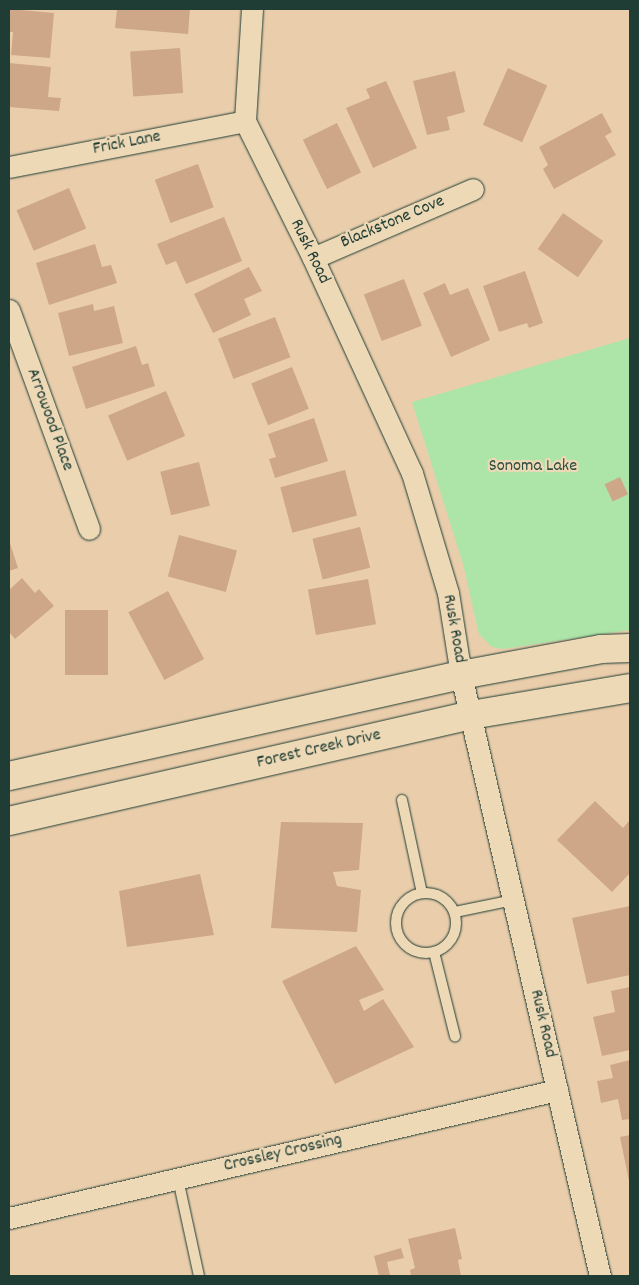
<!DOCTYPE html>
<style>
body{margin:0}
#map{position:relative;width:639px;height:1285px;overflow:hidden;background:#eaceac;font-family:Dekko,sans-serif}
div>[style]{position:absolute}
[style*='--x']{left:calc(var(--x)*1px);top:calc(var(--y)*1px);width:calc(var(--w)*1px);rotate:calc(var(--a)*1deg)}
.green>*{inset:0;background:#ade4a8}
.building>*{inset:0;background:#cda788;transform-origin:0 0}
.roads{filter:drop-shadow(0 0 1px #1f3d34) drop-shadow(0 0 1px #1f3d34)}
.lane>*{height:10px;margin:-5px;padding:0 5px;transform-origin:5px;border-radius:5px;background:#eed9b7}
.lane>.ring{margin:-5px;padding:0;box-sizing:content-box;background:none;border:10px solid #eed9b7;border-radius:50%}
.street>*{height:21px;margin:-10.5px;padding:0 10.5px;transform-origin:10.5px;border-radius:10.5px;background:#eed9b7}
.secondary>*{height:28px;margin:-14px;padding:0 14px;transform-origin:14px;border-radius:14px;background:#eed9b7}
span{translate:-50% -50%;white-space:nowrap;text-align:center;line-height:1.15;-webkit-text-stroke:4.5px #eed9b7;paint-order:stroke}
.street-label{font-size:18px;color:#1f3d34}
.park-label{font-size:18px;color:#2d4e40}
.frame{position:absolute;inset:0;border:10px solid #1f3d34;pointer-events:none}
</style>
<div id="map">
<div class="green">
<i style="clip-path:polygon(630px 338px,630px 630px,503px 649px,492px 647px,479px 634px,463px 564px,412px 402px)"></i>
</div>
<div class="building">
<i style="clip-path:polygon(9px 9px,54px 13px,50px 58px,11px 55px,13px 32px,9px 32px)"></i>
<i style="clip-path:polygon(117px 9px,190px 9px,188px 34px,115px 28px)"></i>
<i style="left:180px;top:48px;width:45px;height:50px;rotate:86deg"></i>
<i style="clip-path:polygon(9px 63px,51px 67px,48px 97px,61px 98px,59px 111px,9px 107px)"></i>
<i style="left:508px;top:68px;width:43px;height:62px;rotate:24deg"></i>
<i style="clip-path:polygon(455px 71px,465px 112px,447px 117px,450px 130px,427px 135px,413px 81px)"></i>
<i style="clip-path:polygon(386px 81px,417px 148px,373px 168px,346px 108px,370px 98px,366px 89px)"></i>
<i style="clip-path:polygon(602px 113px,612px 132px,605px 136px,616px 155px,554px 189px,543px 169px,548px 165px,539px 147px)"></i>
<i style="left:337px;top:123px;width:55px;height:38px;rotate:64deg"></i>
<i style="left:198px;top:164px;width:46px;height:46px;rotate:70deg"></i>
<i style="left:69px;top:188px;width:44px;height:57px;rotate:67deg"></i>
<i style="left:563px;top:213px;width:49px;height:44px;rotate:35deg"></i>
<i style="clip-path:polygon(224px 217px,242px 261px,186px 284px,176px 261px,166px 265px,157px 244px)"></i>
<i style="clip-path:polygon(95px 244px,102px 267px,111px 265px,117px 283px,49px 305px,36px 263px)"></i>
<i style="clip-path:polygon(249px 267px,262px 291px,244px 299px,251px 315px,213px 333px,194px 294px)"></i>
<i style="clip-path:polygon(525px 271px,543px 323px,529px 328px,527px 323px,499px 332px,483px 286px)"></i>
<i style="left:404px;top:279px;width:50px;height:43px;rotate:69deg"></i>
<i style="clip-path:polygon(445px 283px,450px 295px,468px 288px,490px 340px,451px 357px,423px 293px)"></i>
<i style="clip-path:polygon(93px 304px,94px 311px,114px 306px,123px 343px,69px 356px,58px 313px)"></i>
<i style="left:275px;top:317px;width:43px;height:61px;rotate:69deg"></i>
<i style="clip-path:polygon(136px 346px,142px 365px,148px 363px,155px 386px,86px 409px,72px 367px)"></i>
<i style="left:292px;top:367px;width:45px;height:44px;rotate:68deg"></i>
<i style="left:166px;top:391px;width:49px;height:63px;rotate:67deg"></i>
<i style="clip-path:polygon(314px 418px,328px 461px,275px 478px,269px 459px,276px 457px,268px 434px)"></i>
<i style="left:199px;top:462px;width:45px;height:40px;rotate:76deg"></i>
<i style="left:345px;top:470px;width:47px;height:67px;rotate:75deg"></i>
<i style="left:620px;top:477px;width:19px;height:17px;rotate:65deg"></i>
<i style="left:360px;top:527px;width:42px;height:49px;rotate:76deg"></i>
<i style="left:179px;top:535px;width:60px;height:43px;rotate:15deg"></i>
<i style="clip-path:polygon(9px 540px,18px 568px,9px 571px)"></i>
<i style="clip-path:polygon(22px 578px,35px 593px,39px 589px,54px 606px,15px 639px,9px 632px,9px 590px)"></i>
<i style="left:368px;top:579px;width:46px;height:61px;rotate:80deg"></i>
<i style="left:168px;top:591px;width:77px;height:45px;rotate:62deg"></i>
<i style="left:65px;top:610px;width:43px;height:65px"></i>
<i style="clip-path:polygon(595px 801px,623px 828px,630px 820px,630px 873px,612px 892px,557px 840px)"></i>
<i style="clip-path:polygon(281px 822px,363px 823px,359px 870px,333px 872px,337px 886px,361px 890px,357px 932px,271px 928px)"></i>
<i style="clip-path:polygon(200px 874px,214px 935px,127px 947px,119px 891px)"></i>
<i style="clip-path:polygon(630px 906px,630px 975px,587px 984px,572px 918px)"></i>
<i style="clip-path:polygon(356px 946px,384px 990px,359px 1000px,364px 1011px,383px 999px,414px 1047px,335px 1084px,282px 981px)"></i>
<i style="clip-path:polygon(630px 987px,630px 1050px,602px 1056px,593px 1017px,615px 1012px,611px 991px)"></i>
<i style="clip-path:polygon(630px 1060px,630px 1119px,622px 1120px,618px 1099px,601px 1103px,597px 1081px,613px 1078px,610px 1065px)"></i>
<i style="clip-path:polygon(630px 1135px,630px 1180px,629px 1181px,620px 1137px)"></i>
<i style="clip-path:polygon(455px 1228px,462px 1259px,458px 1260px,461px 1276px,411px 1276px,410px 1270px,415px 1268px,408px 1239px)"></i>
<i style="clip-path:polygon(401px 1248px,404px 1258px,387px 1262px,390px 1275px,379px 1276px,374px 1256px)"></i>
</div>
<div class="roads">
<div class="lane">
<i style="--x:402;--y:800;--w:95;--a:77.9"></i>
<i class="ring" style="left:396px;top:893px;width:50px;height:50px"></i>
<i style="--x:455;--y:912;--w:59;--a:-11.7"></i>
<i style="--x:434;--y:952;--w:87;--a:76"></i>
<i style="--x:178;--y:1179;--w:99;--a:77.8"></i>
</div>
<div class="street">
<i style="--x:252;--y:9;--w:112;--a:93.6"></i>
<i style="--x:245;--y:121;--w:153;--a:63.6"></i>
<i style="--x:313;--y:258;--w:237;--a:65.3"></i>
<i style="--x:412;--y:473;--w:125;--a:73.3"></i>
<i style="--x:448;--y:593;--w:83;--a:81"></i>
<i style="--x:461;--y:675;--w:617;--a:76.98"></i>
<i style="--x:9;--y:167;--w:240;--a:-11"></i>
<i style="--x:313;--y:258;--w:174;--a:-23.3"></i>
<i style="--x:9;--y:310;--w:233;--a:69.9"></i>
<i style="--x:9;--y:1218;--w:563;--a:-13.15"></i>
</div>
<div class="secondary">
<i style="--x:9;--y:776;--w:463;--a:-12.6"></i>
<i style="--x:461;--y:675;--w:142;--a:-10.5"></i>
<i style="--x:601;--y:649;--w:29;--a:-2"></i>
<i style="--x:9;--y:821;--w:474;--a:-12.9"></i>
<i style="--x:471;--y:715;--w:161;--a:-9.6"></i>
</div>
</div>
<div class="street-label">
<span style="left:127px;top:144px;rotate:-11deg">Frick Lane</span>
<span style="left:393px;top:223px;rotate:-23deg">Blackstone Cove</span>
<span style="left:309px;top:252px;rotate:64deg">Rusk Road</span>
<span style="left:49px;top:420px;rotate:70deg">Arrowood Place</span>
<span style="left:453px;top:629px;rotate:80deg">Rusk Road</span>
<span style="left:319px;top:750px;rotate:-13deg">Forest Creek Drive</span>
<span style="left:542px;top:1024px;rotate:77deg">Rusk Road</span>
<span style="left:283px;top:1154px;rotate:-13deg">Crossley Crossing</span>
</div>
<div class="park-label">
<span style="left:533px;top:467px">Sonoma Lake</span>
</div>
<div class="frame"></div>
</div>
